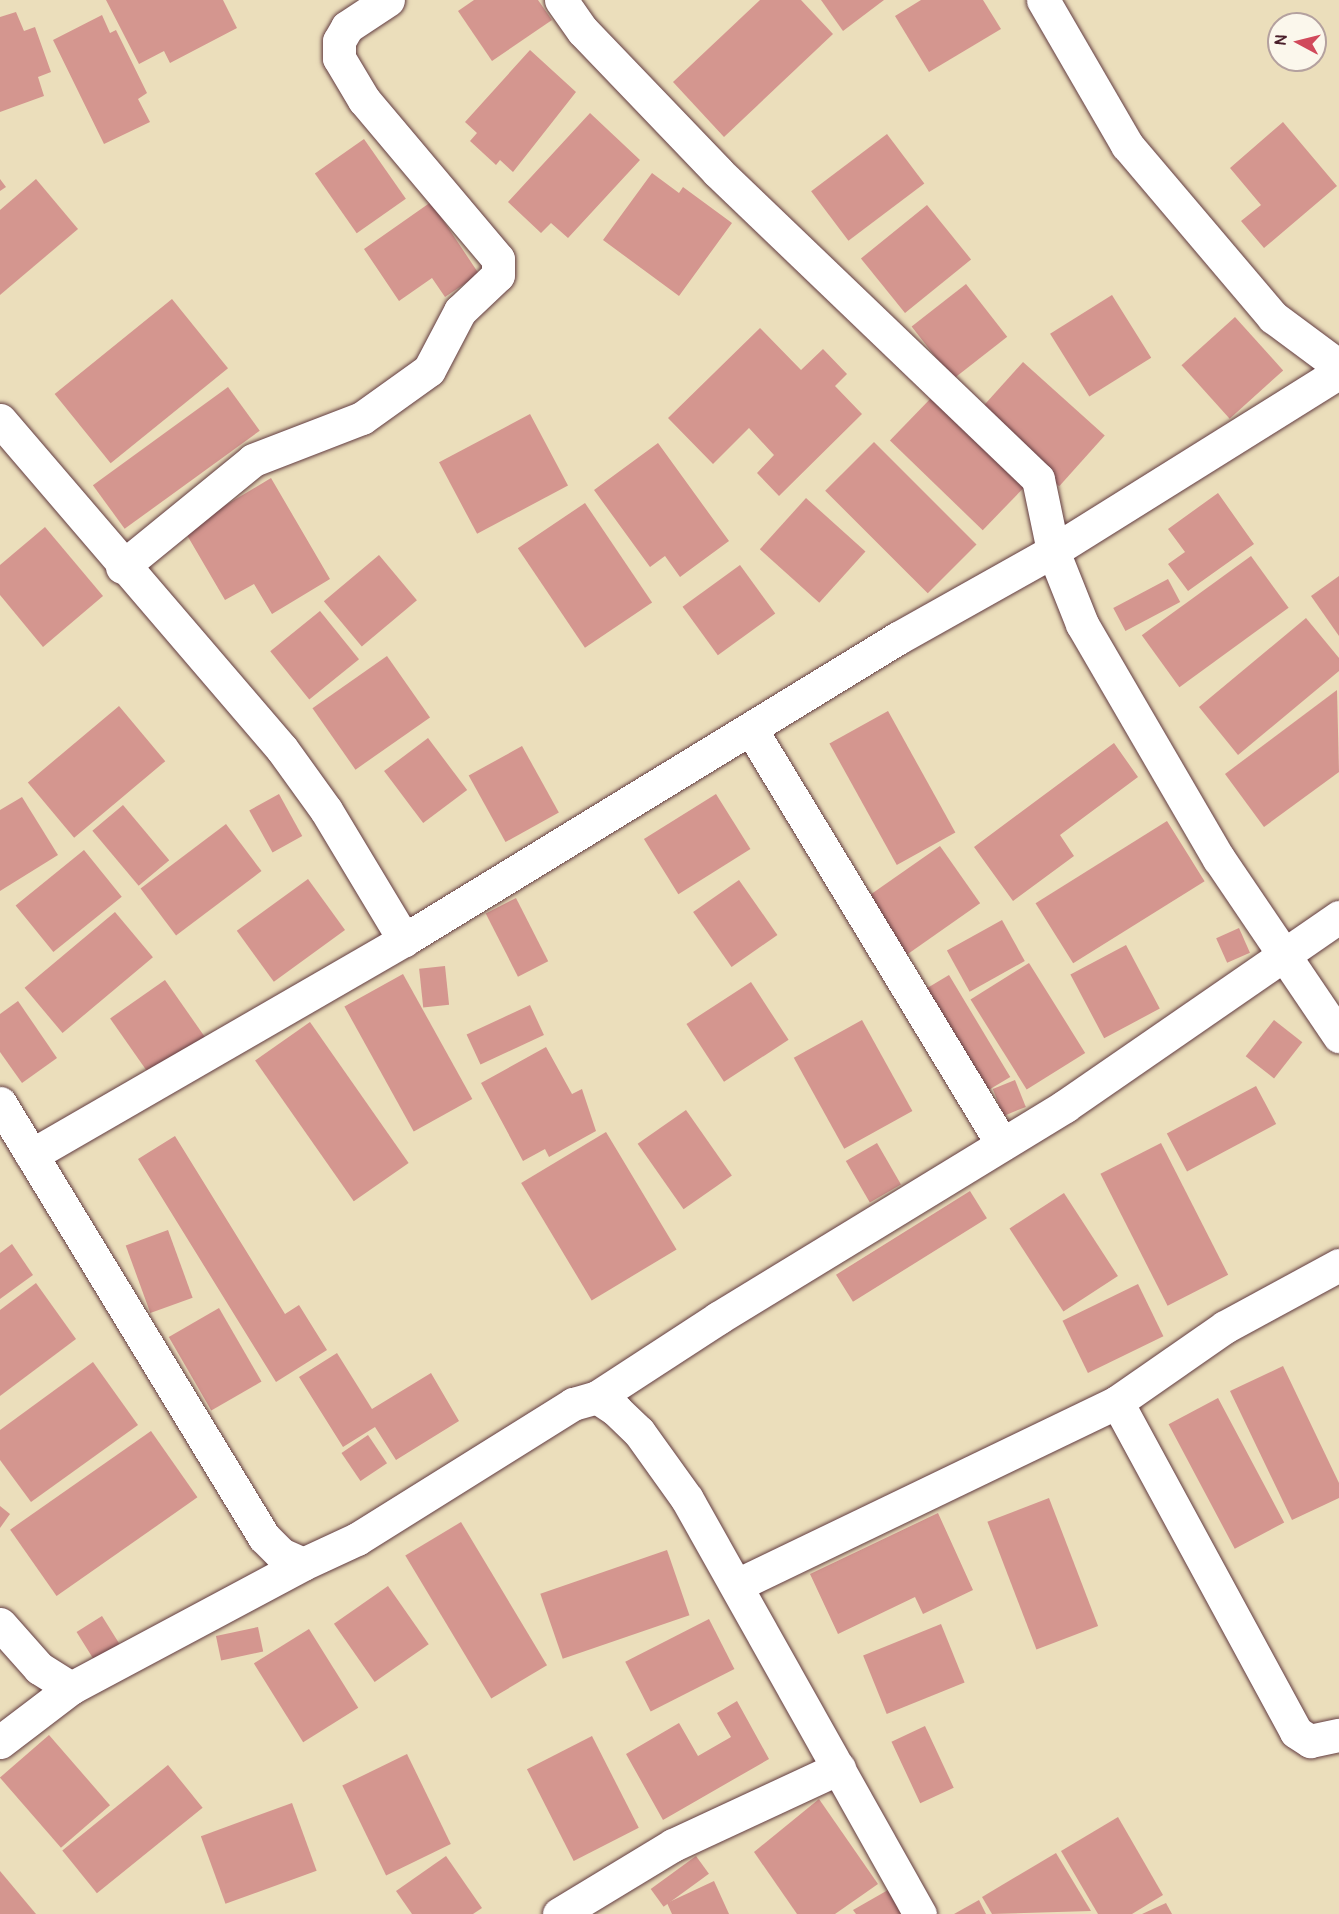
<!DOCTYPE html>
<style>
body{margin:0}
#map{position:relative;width:1339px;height:1914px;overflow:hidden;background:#ebdebb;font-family:Pangolin,sans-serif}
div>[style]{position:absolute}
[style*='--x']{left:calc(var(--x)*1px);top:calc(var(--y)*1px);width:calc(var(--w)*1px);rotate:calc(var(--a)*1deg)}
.building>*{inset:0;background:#d4968f;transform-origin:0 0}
.roads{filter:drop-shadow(0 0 2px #623c41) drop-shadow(0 0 2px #623c41)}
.minor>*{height:33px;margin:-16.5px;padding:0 16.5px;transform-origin:16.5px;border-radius:16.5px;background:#fff}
span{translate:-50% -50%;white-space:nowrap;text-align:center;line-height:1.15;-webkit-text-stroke:4.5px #fbf7ec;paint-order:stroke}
.north{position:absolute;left:1267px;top:12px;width:60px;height:60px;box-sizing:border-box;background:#fbf7ec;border:2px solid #b4a19f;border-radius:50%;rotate:277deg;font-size:16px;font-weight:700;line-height:24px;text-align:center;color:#4a1f2b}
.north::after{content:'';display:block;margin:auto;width:21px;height:27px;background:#d1495b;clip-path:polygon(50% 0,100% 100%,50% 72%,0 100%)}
</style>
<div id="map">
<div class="building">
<i style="clip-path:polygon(106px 0,223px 0,237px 28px,170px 63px,164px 51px,139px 64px)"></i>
<i style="clip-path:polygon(474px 0,538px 0,552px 20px,492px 61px,458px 11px)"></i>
<i style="clip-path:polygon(760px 0,801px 0,833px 34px,724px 137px,673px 82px)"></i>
<i style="clip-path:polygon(821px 0,884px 0,843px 31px)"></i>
<i style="clip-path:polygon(921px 0,983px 0,1001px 29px,929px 72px,895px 16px)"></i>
<i style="clip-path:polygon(16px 12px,24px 31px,35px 27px,51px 72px,38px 77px,44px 96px,0 112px,0 17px)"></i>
<i style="clip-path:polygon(102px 15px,110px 33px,116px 30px,147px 93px,138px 99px,150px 122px,104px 144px,53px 40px)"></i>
<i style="clip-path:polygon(530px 50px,576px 92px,513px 172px,500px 160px,496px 165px,470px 141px,477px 133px,465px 122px)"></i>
<i style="clip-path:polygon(590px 113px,640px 160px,568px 238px,551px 223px,541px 233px,508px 202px)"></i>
<i style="clip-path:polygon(1283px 122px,1337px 186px,1264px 248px,1241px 221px,1261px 205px,1230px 168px)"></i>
<i style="left:887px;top:134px;width:62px;height:95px;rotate:53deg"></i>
<i style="left:364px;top:139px;width:73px;height:60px;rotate:55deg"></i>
<i style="clip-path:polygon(652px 173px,679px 193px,683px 187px,732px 223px,679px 296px,603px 240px)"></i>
<i style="clip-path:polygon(0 179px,6px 187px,0 191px)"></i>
<i style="clip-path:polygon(36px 179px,78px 229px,0 295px,0 210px)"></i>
<i style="clip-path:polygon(431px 202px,479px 274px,445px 297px,432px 278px,399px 301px,364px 249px)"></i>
<i style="left:927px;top:205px;width:70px;height:85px;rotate:51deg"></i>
<i style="left:966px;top:284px;width:67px;height:69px;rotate:52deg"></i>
<i style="left:1112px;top:295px;width:74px;height:73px;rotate:58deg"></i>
<i style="left:172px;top:299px;width:89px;height:151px;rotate:51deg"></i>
<i style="left:1235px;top:317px;width:72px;height:72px;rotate:48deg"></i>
<i style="clip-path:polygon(760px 328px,801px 370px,823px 349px,847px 374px,835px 386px,862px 414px,779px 496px,757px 473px,774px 455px,749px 428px,713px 464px,668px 418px)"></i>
<i style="left:1023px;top:362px;width:110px;height:68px;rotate:42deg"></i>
<i style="left:228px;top:387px;width:54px;height:167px;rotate:54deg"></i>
<i style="left:933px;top:396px;width:129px;height:62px;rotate:44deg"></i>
<i style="left:530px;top:414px;width:81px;height:103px;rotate:62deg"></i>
<i style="left:874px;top:442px;width:145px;height:69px;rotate:45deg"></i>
<i style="clip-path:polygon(658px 443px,729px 541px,680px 577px,665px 556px,650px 567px,594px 490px)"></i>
<i style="clip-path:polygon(271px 478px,330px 579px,272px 614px,254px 584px,225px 600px,184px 530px)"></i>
<i style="clip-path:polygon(1218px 493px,1254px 544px,1188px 591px,1168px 564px,1185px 552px,1168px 529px)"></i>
<i style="left:806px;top:498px;width:80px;height:69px;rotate:42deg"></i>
<i style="left:585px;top:503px;width:120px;height:81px;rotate:56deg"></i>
<i style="clip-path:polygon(45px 527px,103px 596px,43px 647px,0 595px,0 565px)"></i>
<i style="left:379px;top:555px;width:59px;height:72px;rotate:50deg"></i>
<i style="left:1251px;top:556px;width:64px;height:135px;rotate:54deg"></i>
<i style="left:740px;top:565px;width:60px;height:71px;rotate:54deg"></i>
<i style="clip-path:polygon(1339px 576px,1339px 636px,1311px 596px)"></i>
<i style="left:1168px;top:579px;width:26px;height:62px;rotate:62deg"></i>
<i style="left:320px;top:611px;width:62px;height:64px;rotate:51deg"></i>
<i style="clip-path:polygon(1306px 618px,1339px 658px,1339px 671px,1238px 755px,1199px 707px)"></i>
<i style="left:387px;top:656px;width:75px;height:91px;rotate:55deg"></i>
<i style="clip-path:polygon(1337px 690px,1339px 772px,1264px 827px,1225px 774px)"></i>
<i style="left:119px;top:706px;width:72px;height:119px;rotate:50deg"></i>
<i style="left:888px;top:711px;width:139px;height:67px;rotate:61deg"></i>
<i style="left:428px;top:738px;width:65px;height:55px;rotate:53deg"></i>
<i style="clip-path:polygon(1114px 743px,1138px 777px,1060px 835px,1074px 856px,1013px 901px,974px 847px)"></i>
<i style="left:522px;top:746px;width:76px;height:61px;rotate:61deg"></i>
<i style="left:279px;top:794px;width:48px;height:34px;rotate:61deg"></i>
<i style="left:716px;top:794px;width:65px;height:85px;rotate:58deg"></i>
<i style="clip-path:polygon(22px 797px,58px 855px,0 891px,0 810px)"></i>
<i style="left:123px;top:805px;width:72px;height:40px;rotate:50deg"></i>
<i style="left:1167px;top:821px;width:71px;height:155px;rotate:58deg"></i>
<i style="left:226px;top:824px;width:59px;height:107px;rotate:53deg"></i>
<i style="left:940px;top:846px;width:70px;height:100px;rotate:55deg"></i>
<i style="left:84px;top:850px;width:60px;height:88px;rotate:51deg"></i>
<i style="left:308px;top:879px;width:63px;height:88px;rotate:54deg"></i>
<i style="left:739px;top:880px;width:67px;height:56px;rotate:55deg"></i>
<i style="left:516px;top:898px;width:71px;height:34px;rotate:63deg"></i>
<i style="left:115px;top:912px;width:59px;height:118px;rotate:50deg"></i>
<i style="left:1002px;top:920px;width:47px;height:63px;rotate:61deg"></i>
<i style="left:1239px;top:928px;width:27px;height:25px;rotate:66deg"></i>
<i style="left:1126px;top:945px;width:72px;height:63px;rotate:62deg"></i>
<i style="left:1029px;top:963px;width:106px;height:69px;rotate:58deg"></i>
<i style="left:445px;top:966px;width:39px;height:26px;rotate:84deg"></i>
<i style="left:403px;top:974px;width:143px;height:67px;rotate:61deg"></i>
<i style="left:949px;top:975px;width:119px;height:37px;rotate:59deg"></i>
<i style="left:165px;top:980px;width:72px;height:67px;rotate:55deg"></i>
<i style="left:751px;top:982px;width:69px;height:77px;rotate:57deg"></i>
<i style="clip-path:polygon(18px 1001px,57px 1058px,22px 1083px,0 1052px,0 1014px)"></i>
<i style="left:530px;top:1005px;width:33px;height:70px;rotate:65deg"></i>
<i style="left:862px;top:1020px;width:104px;height:78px;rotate:61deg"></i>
<i style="left:1274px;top:1020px;width:36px;height:46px;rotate:38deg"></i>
<i style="left:310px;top:1022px;width:172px;height:67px;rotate:55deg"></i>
<i style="clip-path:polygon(546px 1047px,572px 1094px,582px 1089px,596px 1131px,549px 1157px,545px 1149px,523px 1161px,481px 1083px)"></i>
<i style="left:1015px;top:1080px;width:29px;height:24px;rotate:68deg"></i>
<i style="left:1256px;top:1086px;width:43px;height:101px;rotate:62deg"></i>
<i style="left:686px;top:1110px;width:80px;height:59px;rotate:55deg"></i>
<i style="left:606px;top:1132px;width:137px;height:99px;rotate:59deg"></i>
<i style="clip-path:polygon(175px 1136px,285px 1314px,299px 1305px,327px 1350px,276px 1382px,138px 1159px)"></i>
<i style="left:877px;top:1143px;width:48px;height:36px;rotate:60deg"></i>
<i style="left:1161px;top:1143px;width:148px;height:68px;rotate:63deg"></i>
<i style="left:970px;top:1191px;width:32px;height:158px;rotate:58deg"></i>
<i style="left:1064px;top:1193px;width:99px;height:65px;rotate:57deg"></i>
<i style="left:168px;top:1230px;width:72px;height:45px;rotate:70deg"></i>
<i style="clip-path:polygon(12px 1244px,33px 1275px,0 1299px,0 1253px)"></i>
<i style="clip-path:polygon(36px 1283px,76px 1339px,0 1396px,0 1310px)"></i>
<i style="left:1138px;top:1284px;width:58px;height:84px;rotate:64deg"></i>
<i style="left:219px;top:1308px;width:85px;height:58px;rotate:60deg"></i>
<i style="clip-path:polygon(337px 1353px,372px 1409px,431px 1373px,459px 1421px,396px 1460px,375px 1427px,343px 1447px,299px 1377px)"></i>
<i style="clip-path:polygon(93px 1362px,138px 1425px,31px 1502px,0 1460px,0 1430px)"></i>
<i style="clip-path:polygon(1283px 1366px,1339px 1483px,1339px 1498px,1292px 1520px,1230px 1391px)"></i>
<i style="left:1218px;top:1398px;width:141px;height:56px;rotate:62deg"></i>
<i style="left:151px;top:1431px;width:81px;height:172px;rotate:55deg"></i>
<i style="left:368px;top:1435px;width:34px;height:32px;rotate:56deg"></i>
<i style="left:1049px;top:1498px;width:137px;height:66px;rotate:69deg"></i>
<i style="clip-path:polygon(0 1506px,10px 1514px,0 1528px)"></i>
<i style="clip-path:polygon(938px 1513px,973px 1590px,923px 1614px,915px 1597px,838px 1634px,810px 1574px)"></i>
<i style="left:461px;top:1522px;width:167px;height:65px;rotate:59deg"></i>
<i style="left:667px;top:1550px;width:69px;height:134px;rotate:71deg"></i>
<i style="left:388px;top:1586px;width:71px;height:66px;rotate:55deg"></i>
<i style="left:102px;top:1616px;width:36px;height:30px;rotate:58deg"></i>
<i style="left:709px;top:1619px;width:56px;height:94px;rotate:63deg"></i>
<i style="left:941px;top:1624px;width:63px;height:84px;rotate:68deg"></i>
<i style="left:258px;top:1627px;width:25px;height:43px;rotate:78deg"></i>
<i style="left:309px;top:1629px;width:93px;height:65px;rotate:58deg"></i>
<i style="clip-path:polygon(737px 1701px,769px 1759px,663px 1820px,626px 1754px,679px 1723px,698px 1756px,731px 1737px,717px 1713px)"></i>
<i style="left:925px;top:1726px;width:68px;height:37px;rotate:65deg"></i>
<i style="left:49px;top:1735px;width:93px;height:65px;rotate:49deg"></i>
<i style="left:592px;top:1736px;width:103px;height:73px;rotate:63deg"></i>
<i style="left:407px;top:1754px;width:100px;height:72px;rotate:64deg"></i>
<i style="left:168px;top:1765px;width:55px;height:136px;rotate:51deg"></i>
<i style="clip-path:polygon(819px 1799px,878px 1884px,835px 1914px,797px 1914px,754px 1852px)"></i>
<i style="left:292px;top:1803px;width:72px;height:97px;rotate:70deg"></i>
<i style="clip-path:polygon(1118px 1817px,1163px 1895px,1132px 1914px,1098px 1914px,1061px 1851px)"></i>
<i style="clip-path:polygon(1056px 1853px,1091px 1911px,992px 1914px,982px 1897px)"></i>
<i style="clip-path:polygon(446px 1856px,482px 1908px,473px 1914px,412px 1914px,396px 1891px)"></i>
<i style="left:696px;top:1856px;width:22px;height:56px;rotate:54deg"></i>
<i style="clip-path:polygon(0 1871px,36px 1914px,0 1914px)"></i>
<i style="clip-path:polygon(714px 1881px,729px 1914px,672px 1914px,667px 1903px)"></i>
<i style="clip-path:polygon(888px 1890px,901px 1914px,856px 1914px,853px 1910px)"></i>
<i style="clip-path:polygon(979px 1900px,986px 1914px,954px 1914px)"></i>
<i style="clip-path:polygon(1166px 1903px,1172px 1914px,1142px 1914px)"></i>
</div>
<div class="roads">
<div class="minor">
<i style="--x:561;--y:0;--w:38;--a:55"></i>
<i style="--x:583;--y:31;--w:195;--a:46.2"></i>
<i style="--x:718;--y:172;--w:443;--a:43.8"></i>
<i style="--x:1038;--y:479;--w:74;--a:78.2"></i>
<i style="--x:1053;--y:551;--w:79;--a:68.3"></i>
<i style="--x:1082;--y:624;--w:272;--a:59.8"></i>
<i style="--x:1219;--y:859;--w:214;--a:55.9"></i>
<i style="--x:1043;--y:0;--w:168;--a:59.9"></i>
<i style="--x:1127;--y:145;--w:226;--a:49.7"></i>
<i style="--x:1273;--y:317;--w:82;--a:36.6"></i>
<i style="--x:0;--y:420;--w:433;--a:49.4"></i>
<i style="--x:282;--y:749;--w:75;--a:54.2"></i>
<i style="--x:326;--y:810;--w:152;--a:59"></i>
<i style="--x:404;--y:940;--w:430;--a:150"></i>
<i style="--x:122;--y:567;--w:169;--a:-39.2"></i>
<i style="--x:253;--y:460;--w:117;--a:-21.1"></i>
<i style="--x:362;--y:418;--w:82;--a:-35.6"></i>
<i style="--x:429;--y:370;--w:67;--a:-62.3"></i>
<i style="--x:460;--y:311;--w:52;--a:-43.5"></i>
<i style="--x:498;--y:275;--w:16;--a:-90"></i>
<i style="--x:498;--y:259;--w:208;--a:-130.1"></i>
<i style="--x:364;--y:100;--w:49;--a:-120.8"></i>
<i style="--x:339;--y:58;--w:17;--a:-90"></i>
<i style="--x:339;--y:41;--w:16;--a:-60"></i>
<i style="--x:347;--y:27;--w:49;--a:-33.4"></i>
<i style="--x:752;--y:731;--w:483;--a:58.8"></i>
<i style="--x:404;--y:940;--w:579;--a:-31.44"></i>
<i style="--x:898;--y:638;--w:178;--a:-29.3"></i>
<i style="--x:1053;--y:551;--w:337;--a:-32"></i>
<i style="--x:0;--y:1103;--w:508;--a:58.69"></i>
<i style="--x:264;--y:1537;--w:24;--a:45"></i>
<i style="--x:281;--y:1554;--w:24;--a:24"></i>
<i style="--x:303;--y:1564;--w:60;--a:-24.8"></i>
<i style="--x:357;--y:1539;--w:255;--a:-32"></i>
<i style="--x:573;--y:1404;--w:25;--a:-16"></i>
<i style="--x:597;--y:1397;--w:23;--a:34"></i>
<i style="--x:616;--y:1410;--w:32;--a:44"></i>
<i style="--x:639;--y:1432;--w:82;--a:54.4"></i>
<i style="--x:687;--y:1499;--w:476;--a:60.7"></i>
<i style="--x:597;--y:1397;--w:145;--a:-33.1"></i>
<i style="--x:718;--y:1318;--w:407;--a:-31.4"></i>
<i style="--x:1065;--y:1106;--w:333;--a:-34.6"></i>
<i style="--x:1117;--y:1402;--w:131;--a:-34.8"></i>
<i style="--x:1225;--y:1327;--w:130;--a:-28.5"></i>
<i style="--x:737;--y:1585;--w:422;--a:-25.7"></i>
<i style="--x:1117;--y:1402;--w:375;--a:61.5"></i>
<i style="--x:1296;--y:1732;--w:17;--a:33"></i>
<i style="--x:1310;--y:1741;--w:30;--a:-12"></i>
<i style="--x:0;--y:1624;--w:59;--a:48.4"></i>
<i style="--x:39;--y:1668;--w:38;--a:32"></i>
<i style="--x:71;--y:1688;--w:263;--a:-28.1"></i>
<i style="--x:0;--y:1742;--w:89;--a:-37.3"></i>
<i style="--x:559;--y:1914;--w:133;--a:-31.2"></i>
<i style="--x:673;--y:1845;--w:183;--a:-24.9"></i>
</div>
</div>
<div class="north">N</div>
</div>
